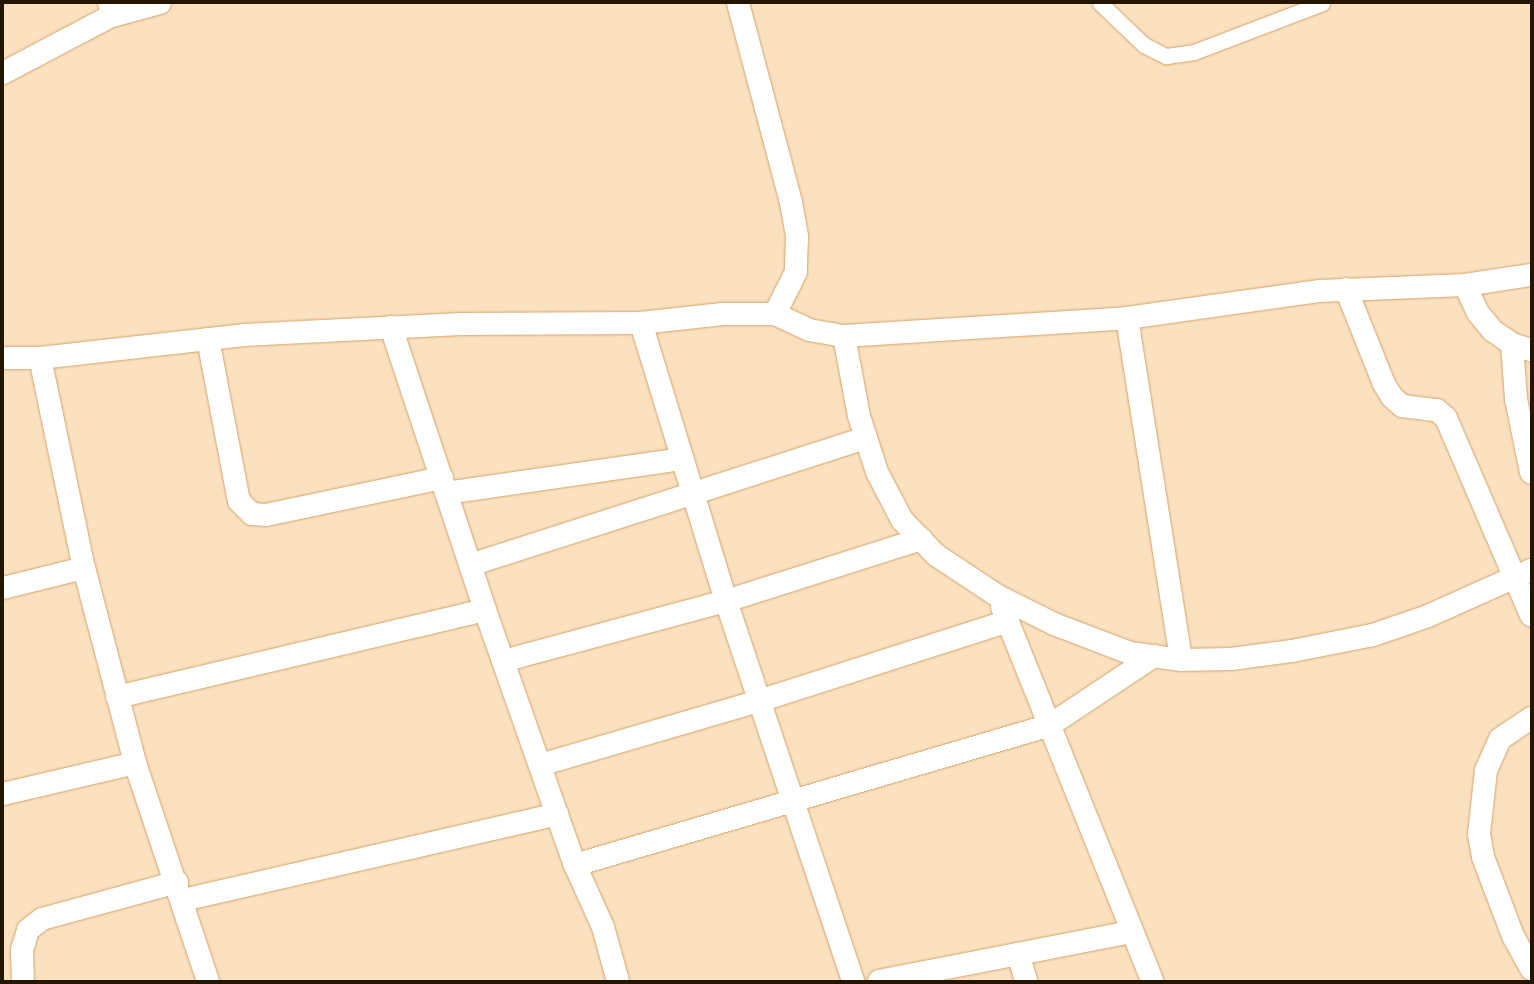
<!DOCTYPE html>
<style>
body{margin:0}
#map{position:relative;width:1534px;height:984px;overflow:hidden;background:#fce1c0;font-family:"Sofia Sans Condensed",sans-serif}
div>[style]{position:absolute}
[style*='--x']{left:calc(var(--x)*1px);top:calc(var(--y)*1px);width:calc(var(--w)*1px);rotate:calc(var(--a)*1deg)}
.roads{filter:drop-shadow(0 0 1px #d0a56e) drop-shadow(0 0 1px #d0a56e)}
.lane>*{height:15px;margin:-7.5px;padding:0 7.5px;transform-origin:7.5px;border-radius:7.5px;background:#fff}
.street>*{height:22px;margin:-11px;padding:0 11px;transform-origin:11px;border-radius:11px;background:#fff}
span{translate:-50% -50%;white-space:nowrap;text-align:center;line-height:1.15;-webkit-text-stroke:3px #fff;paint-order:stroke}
.frame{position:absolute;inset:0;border:4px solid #241500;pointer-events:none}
</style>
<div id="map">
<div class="roads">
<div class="lane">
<i style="--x:105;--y:3;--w:15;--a:74"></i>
<i style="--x:1100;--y:3;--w:61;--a:43.7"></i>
<i style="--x:1144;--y:45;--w:25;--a:27"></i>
<i style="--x:1166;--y:56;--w:28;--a:-8"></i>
<i style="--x:1194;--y:52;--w:137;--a:-20.9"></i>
</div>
<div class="street">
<i style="--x:738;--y:3;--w:206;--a:75.1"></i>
<i style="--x:791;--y:202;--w:36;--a:80"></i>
<i style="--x:797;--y:237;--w:35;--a:92"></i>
<i style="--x:796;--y:272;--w:47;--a:116.6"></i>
<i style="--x:3;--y:73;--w:120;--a:-27.8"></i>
<i style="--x:109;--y:17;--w:53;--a:-15.4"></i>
<i style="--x:1465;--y:285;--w:31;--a:65"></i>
<i style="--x:1478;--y:313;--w:23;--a:50"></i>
<i style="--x:1493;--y:331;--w:23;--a:34"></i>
<i style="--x:1512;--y:344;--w:20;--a:18"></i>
<i style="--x:1346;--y:289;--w:102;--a:68.2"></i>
<i style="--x:1384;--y:384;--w:15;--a:58"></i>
<i style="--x:1392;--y:397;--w:13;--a:42"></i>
<i style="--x:1402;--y:406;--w:35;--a:7"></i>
<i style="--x:1437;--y:410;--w:12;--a:42"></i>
<i style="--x:1446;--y:418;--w:215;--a:66.7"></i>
<i style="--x:1127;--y:318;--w:346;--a:81"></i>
<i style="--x:641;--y:323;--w:291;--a:73"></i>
<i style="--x:726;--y:601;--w:401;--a:71.5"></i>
<i style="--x:391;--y:327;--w:298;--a:71.6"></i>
<i style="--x:485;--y:610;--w:270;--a:70.6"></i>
<i style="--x:575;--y:865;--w:68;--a:65.7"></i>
<i style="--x:603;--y:927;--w:56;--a:74.5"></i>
<i style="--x:844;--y:336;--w:81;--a:79.4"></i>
<i style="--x:859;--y:416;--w:59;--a:72.2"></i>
<i style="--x:877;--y:472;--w:54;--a:62.5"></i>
<i style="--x:902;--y:520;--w:49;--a:45.8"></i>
<i style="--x:936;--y:555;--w:74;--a:33.5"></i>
<i style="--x:998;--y:596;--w:63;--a:26.6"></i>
<i style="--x:1054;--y:624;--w:81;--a:20.9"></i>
<i style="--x:1130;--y:653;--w:51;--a:7.8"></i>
<i style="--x:1181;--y:660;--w:50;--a:-1.1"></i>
<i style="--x:1231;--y:659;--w:62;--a:-7.5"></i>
<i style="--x:1292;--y:651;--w:83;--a:-11.2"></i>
<i style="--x:1373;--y:635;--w:58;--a:-19.1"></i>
<i style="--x:1428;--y:616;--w:113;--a:-24.1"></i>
<i style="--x:208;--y:339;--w:165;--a:79.2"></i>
<i style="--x:239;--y:501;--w:18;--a:45"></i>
<i style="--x:252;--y:514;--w:14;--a:4"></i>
<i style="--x:266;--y:515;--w:180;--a:-11.9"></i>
<i style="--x:1512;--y:344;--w:55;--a:85.8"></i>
<i style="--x:1516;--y:399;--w:75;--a:78.4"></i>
<i style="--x:3;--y:358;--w:37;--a:0"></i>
<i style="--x:40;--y:358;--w:205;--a:-6.4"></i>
<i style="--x:244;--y:335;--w:217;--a:-2.9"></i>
<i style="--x:461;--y:324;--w:180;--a:-0.3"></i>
<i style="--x:641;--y:323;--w:82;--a:-6.3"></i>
<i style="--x:723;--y:314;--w:52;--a:0"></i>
<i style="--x:775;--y:314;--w:38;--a:25"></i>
<i style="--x:809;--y:330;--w:36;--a:10"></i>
<i style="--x:844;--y:336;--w:284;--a:-3.6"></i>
<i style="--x:1127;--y:318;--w:195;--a:-8"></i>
<i style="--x:1320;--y:291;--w:145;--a:-2.4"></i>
<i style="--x:1465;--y:285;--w:67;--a:-8.6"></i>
<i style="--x:40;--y:358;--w:215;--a:78.2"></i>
<i style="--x:84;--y:568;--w:202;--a:75.3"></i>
<i style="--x:135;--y:763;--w:230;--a:71.5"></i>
<i style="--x:446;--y:493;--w:239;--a:-8.2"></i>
<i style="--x:470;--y:565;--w:416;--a:-17.8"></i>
<i style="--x:3;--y:588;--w:83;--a:-13.9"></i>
<i style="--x:1002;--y:607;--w:403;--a:68.1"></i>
<i style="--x:503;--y:661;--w:231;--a:-15.1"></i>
<i style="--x:726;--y:601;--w:205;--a:-17.6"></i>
<i style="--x:117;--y:697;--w:378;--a:-13.3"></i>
<i style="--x:1531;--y:718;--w:37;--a:146"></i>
<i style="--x:1500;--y:739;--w:34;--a:114"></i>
<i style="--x:1486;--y:770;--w:64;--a:96.2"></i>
<i style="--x:1479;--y:834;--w:23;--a:80"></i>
<i style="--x:1483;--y:857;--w:85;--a:69.2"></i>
<i style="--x:1513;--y:936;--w:38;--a:61"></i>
<i style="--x:540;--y:765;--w:228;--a:-16.3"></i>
<i style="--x:759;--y:701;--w:262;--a:-17.8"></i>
<i style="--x:3;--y:794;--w:136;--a:-13.2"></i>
<i style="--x:575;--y:865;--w:495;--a:-16.4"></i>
<i style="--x:1050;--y:725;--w:125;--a:-33.6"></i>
<i style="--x:183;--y:900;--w:384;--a:-12.9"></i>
<i style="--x:1018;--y:954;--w:28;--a:73"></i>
<i style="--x:23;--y:981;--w:31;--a:-92"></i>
<i style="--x:22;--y:950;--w:21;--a:-73"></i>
<i style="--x:28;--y:930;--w:18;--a:-38"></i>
<i style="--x:42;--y:919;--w:140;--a:-15.3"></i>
<i style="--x:879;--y:981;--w:258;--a:-11"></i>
</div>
</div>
<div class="frame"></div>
</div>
